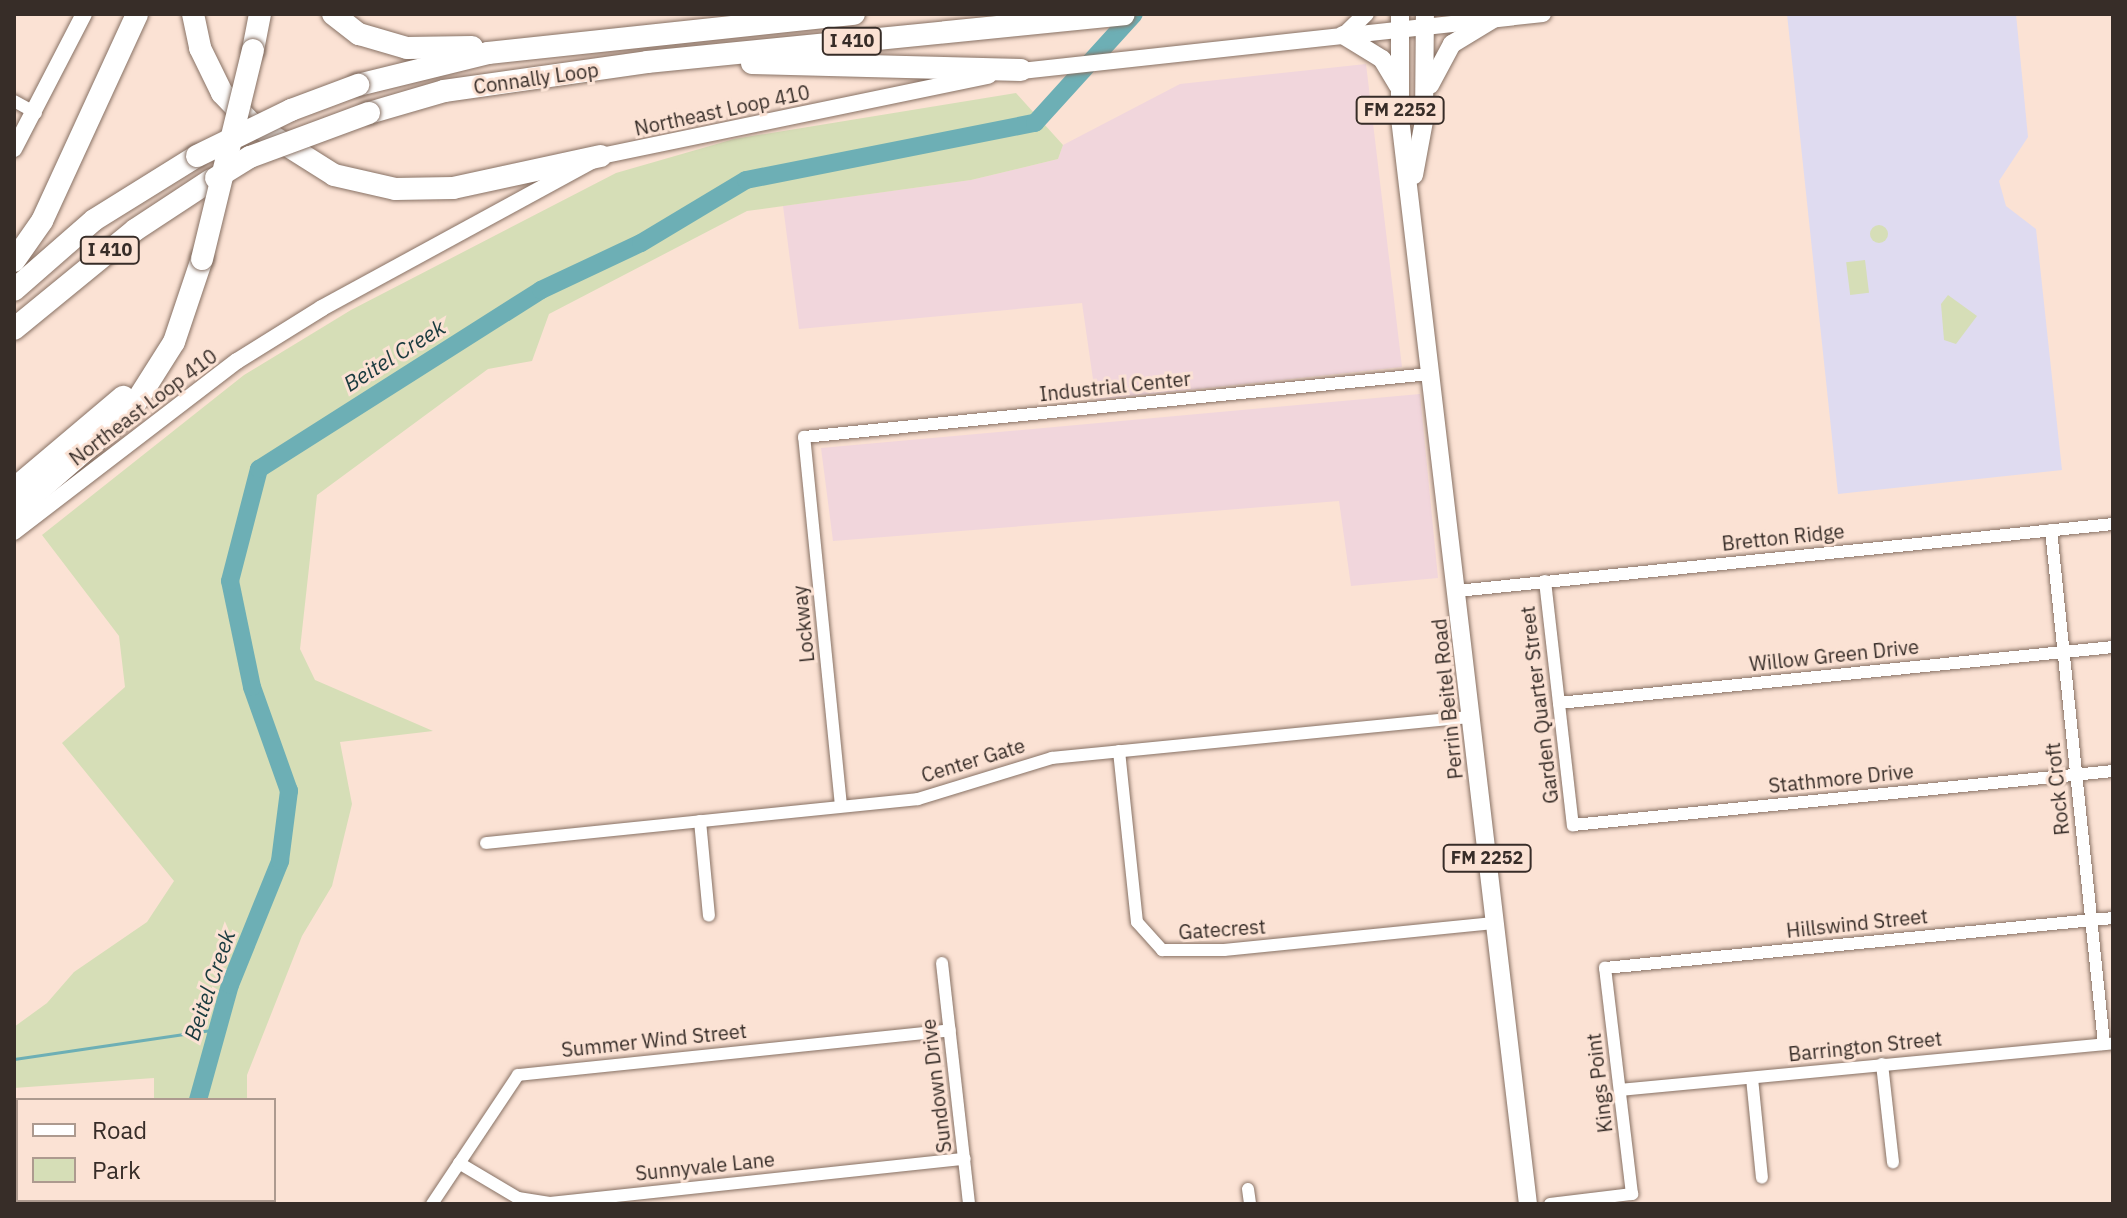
<!DOCTYPE html>
<style>
body{margin:0}
#map{position:relative;width:2127px;height:1218px;overflow:hidden;background:#fbe2d4;font-family:"IBM Plex Sans",sans-serif}
div>[style]{position:absolute}
[style*='--x']{left:calc(var(--x)*1px);top:calc(var(--y)*1px);width:calc(var(--w)*1px);rotate:calc(var(--a)*1deg)}
.commercial>*{inset:0;background:#f1d6dc}
.education>*{inset:0;background:#dfdbf0}
.green>*{inset:0;background:#d6deb7;transform-origin:0 0}
.round{border-radius:50%}
.stream>*{height:3px;margin:-1.5px;padding:0 1.5px;transform-origin:1.5px;border-radius:1.5px;background:#6dafb5}
.river>*{height:18px;margin:-9px;padding:0 9px;transform-origin:9px;border-radius:9px;background:#6dafb5}
.roads{filter:drop-shadow(0 0 2px #877164) drop-shadow(0 0 2px #877164)}
.street>*{height:12px;margin:-6px;padding:0 6px;transform-origin:6px;border-radius:6px;background:#fff}
.secondary>*{height:16px;margin:-8px;padding:0 8px;transform-origin:8px;border-radius:8px;background:#fff}
.primary>*{height:18px;margin:-9px;padding:0 9px;transform-origin:9px;border-radius:9px;background:#fff}
.highway>*{height:22px;margin:-11px;padding:0 11px;transform-origin:11px;border-radius:11px;background:#fff}
.bridges{filter:drop-shadow(0 0 2px #877164) drop-shadow(0 0 2px #877164)}
.highway-bridge>*{height:22px;margin:-11px;padding:0 11px;transform-origin:11px;border-radius:11px;background:#fff}
span{translate:-50% -50%;white-space:nowrap;text-align:center;line-height:1.15;-webkit-text-stroke:6px #fbe2d4;paint-order:stroke}
.shield-label span{padding:2px 6px;background:#fbe2d4;border:2px solid;border-radius:6px;-webkit-text-stroke-width:0}
.shield-label{font-size:18px;color:#372d28;font-weight:700}
.street-label{font-size:20px;color:#372d28}
.water-label{font-size:22px;color:#193a3e;font-style:italic}
.frame{position:absolute;inset:0;border:16px solid #372d28;pointer-events:none}
.legend{position:absolute;left:16px;top:1098px;width:260px;height:104px;box-sizing:border-box;background:#fbe2d4;border:2px solid #ad9a8f;margin:0;padding:10px 14px;list-style:none;font-size:24px;color:#372d28}
.legend li{display:flex;align-items:center;gap:16px;height:40px}
.legend b{width:40px;border:2px solid #ad9a8f}
</style>
<div id="map">
<div class="commercial">
<i style="clip-path:polygon(1366px 64px,1402px 367px,1096px 400px,1082px 303px,799px 329px,783px 206px,971px 180px,1058px 159px,1063px 145px,1180px 84px)"></i>
<i style="clip-path:polygon(1420px 394px,1438px 578px,1351px 586px,1339px 501px,833px 541px,821px 448px)"></i>
</div>
<div class="education">
<i style="clip-path:polygon(1787px 14px,2016px 14px,2028px 137px,1999px 181px,2006px 206px,2036px 229px,2062px 470px,1838px 494px)"></i>
</div>
<div class="green">
<i style="clip-path:polygon(1016px 93px,1063px 145px,1058px 159px,971px 180px,747px 211px,549px 314px,532px 361px,488px 369px,317px 495px,300px 649px,315px 680px,433px 731px,340px 742px,352px 804px,332px 886px,302px 936px,247px 1075px,247px 1100px,154px 1100px,154px 1078px,14px 1088px,14px 1027px,47px 1003px,74px 972px,147px 922px,174px 881px,62px 743px,125px 687px,119px 636px,42px 535px,244px 375px,351px 310px,616px 173px,734px 139px)"></i>
<i class="round" style="left:1870px;top:225px;width:18px;height:18px"></i>
<i style="left:1865px;top:260px;width:33px;height:19px;rotate:83deg"></i>
<i style="clip-path:polygon(1948px 295px,1977px 316px,1956px 344px,1944px 340px,1941px 304px)"></i>
<i style="left:153px;top:1200px;width:96px;height:4px"></i>
</div>
<div class="stream">
<i style="--x:14;--y:1059;--w:206;--a:-8.4"></i>
</div>
<div class="river">
<i style="--x:198;--y:1100;--w:119;--a:-74.5"></i>
<i style="--x:230;--y:985;--w:134;--a:-68"></i>
<i style="--x:280;--y:861;--w:71;--a:-82.7"></i>
<i style="--x:289;--y:791;--w:110;--a:-109.6"></i>
<i style="--x:252;--y:687;--w:108;--a:-101.7"></i>
<i style="--x:230;--y:581;--w:116;--a:-75.5"></i>
<i style="--x:259;--y:469;--w:334;--a:-32.4"></i>
<i style="--x:541;--y:290;--w:110;--a:-25.2"></i>
<i style="--x:641;--y:243;--w:122;--a:-31"></i>
<i style="--x:746;--y:180;--w:295;--a:-11.2"></i>
<i style="--x:1035;--y:123;--w:147;--a:-47.8"></i>
<i style="--x:197;--y:1200;--w:4;--a:90"></i>
</div>
<div class="roads">
<div class="street">
<i style="--x:14;--y:101;--w:25;--a:29"></i>
<i style="--x:2051;--y:530;--w:517;--a:84.11"></i>
<i style="--x:1545;--y:581;--w:246;--a:83.5"></i>
<i style="--x:1573;--y:825;--w:543;--a:-5.71"></i>
<i style="--x:1457;--y:591;--w:659;--a:-5.83"></i>
<i style="--x:1559;--y:703;--w:557;--a:-5.77"></i>
<i style="--x:1119;--y:751;--w:172;--a:84"></i>
<i style="--x:1137;--y:922;--w:38;--a:48"></i>
<i style="--x:1162;--y:950;--w:62;--a:0"></i>
<i style="--x:1224;--y:950;--w:271;--a:-5.7"></i>
<i style="--x:841;--y:806;--w:371;--a:-95.7"></i>
<i style="--x:804;--y:437;--w:629;--a:-5.75"></i>
<i style="--x:700;--y:821;--w:95;--a:84.6"></i>
<i style="--x:486;--y:843;--w:434;--a:-5.8"></i>
<i style="--x:918;--y:799;--w:140;--a:-17"></i>
<i style="--x:1052;--y:758;--w:421;--a:-5.6"></i>
<i style="--x:942;--y:963;--w:243;--a:83.6"></i>
<i style="--x:1882;--y:1064;--w:99;--a:83.6"></i>
<i style="--x:1752;--y:1078;--w:100;--a:84.3"></i>
<i style="--x:1620;--y:1090;--w:495;--a:-5.4"></i>
<i style="--x:459;--y:1163;--w:69;--a:30.7"></i>
<i style="--x:518;--y:1198;--w:32;--a:9"></i>
<i style="--x:550;--y:1203;--w:417;--a:-6.1"></i>
<i style="--x:1248;--y:1189;--w:15;--a:82"></i>
<i style="--x:432;--y:1204;--w:155;--a:-56.3"></i>
<i style="--x:518;--y:1075;--w:434;--a:-5.9"></i>
<i style="--x:1550;--y:1204;--w:83;--a:-7"></i>
<i style="--x:1632;--y:1194;--w:228;--a:-96.8"></i>
<i style="--x:1605;--y:968;--w:510;--a:-5.62"></i>
</div>
<div class="secondary">
<i style="--x:1345;--y:34;--w:29;--a:-44"></i>
<i style="--x:1012;--y:72;--w:534;--a:-6.23"></i>
<i style="--x:14;--y:149;--w:152;--a:-62.6"></i>
<i style="--x:14;--y:532;--w:281;--a:-37.5"></i>
<i style="--x:237;--y:361;--w:100;--a:-31.9"></i>
<i style="--x:322;--y:308;--w:318;--a:-28.6"></i>
<i style="--x:601;--y:156;--w:396;--a:-11.7"></i>
</div>
<div class="primary">
<i style="--x:1400;--y:14;--w:104;--a:90"></i>
<i style="--x:1400;--y:118;--w:1094;--a:83.28"></i>
<i style="--x:1343;--y:35;--w:46;--a:31.6"></i>
<i style="--x:1382;--y:59;--w:31;--a:59"></i>
<i style="--x:1430;--y:85;--w:47;--a:-61.8"></i>
<i style="--x:1452;--y:44;--w:50;--a:-31.2"></i>
<i style="--x:1414;--y:175;--w:55;--a:-79.5"></i>
<i style="--x:1424;--y:121;--w:107;--a:-89.5"></i>
</div>
<div class="highway">
<i style="--x:193;--y:14;--w:35;--a:78"></i>
<i style="--x:200;--y:48;--w:50;--a:63.9"></i>
<i style="--x:222;--y:93;--w:40;--a:46"></i>
<i style="--x:250;--y:122;--w:99;--a:32.2"></i>
<i style="--x:334;--y:175;--w:63;--a:12.9"></i>
<i style="--x:395;--y:189;--w:58;--a:-1"></i>
<i style="--x:453;--y:188;--w:151;--a:-12.2"></i>
<i style="--x:333;--y:14;--w:33;--a:38"></i>
<i style="--x:359;--y:34;--w:50;--a:16.3"></i>
<i style="--x:407;--y:48;--w:65;--a:-0.9"></i>
<i style="--x:253;--y:50;--w:37;--a:-79"></i>
<i style="--x:752;--y:63;--w:269;--a:1.5"></i>
<i style="--x:358;--y:85;--w:134;--a:-13.8"></i>
<i style="--x:488;--y:53;--w:368;--a:-6.1"></i>
<i style="--x:369;--y:113;--w:78;--a:-16.3"></i>
<i style="--x:444;--y:91;--w:205;--a:-8.1"></i>
<i style="--x:647;--y:62;--w:479;--a:-5.7"></i>
<i style="--x:14;--y:261;--w:49;--a:-55"></i>
<i style="--x:42;--y:221;--w:228;--a:-65.3"></i>
<i style="--x:14;--y:290;--w:106;--a:-41.2"></i>
<i style="--x:94;--y:220;--w:121;--a:-31.9"></i>
<i style="--x:14;--y:329;--w:156;--a:-39.3"></i>
<i style="--x:135;--y:230;--w:91;--a:-33.3"></i>
<i style="--x:14;--y:489;--w:143;--a:-40.2"></i>
<i style="--x:14;--y:512;--w:155;--a:-41.1"></i>
<i style="--x:131;--y:410;--w:80;--a:-57.7"></i>
<i style="--x:174;--y:342;--w:88;--a:-71.4"></i>
</div>
</div>
<div class="bridges">
<div class="highway-bridge">
<i style="--x:197;--y:156;--w:105;--a:-26.1"></i>
<i style="--x:291;--y:110;--w:72;--a:-20.5"></i>
<i style="--x:216;--y:178;--w:40;--a:-32"></i>
<i style="--x:250;--y:157;--w:127;--a:-20.3"></i>
<i style="--x:202;--y:259;--w:215;--a:-76.3"></i>
</div>
</div>
<div class="shield-label">
<span style="left:852px;top:41px">I 410</span>
<span style="left:1400px;top:110px">FM 2252</span>
<span style="left:110px;top:250px">I 410</span>
<span style="left:1487px;top:858px">FM 2252</span>
</div>
<div class="street-label">
<span style="left:536px;top:78px;rotate:-8deg">Connally Loop</span>
<span style="left:722px;top:110px;rotate:-12deg">Northeast Loop 410</span>
<span style="left:1115px;top:386px;rotate:-6deg">Industrial Center</span>
<span style="left:143px;top:407px;rotate:-37deg">Northeast Loop 410</span>
<span style="left:1783px;top:537px;rotate:-6deg">Bretton Ridge</span>
<span style="left:803px;top:624px;rotate:-96deg">Lockway</span>
<span style="left:1834px;top:655px;rotate:-6deg">Willow Green Drive</span>
<span style="left:1447px;top:699px;rotate:-96deg">Perrin Beitel Road</span>
<span style="left:1539px;top:705px;rotate:-97deg">Garden Quarter Street</span>
<span style="left:973px;top:760px;rotate:-17deg">Center Gate</span>
<span style="left:1841px;top:778px;rotate:-6deg">Stathmore Drive</span>
<span style="left:2057px;top:789px;rotate:-96deg">Rock Croft</span>
<span style="left:1857px;top:923px;rotate:-6deg">Hillswind Street</span>
<span style="left:1222px;top:929px;rotate:-4deg">Gatecrest</span>
<span style="left:654px;top:1040px;rotate:-6deg">Summer Wind Street</span>
<span style="left:1865px;top:1046px;rotate:-6deg">Barrington Street</span>
<span style="left:1599px;top:1083px;rotate:-97deg">Kings Point</span>
<span style="left:936px;top:1086px;rotate:-97deg">Sundown Drive</span>
<span style="left:705px;top:1166px;rotate:-6deg">Sunnyvale Lane</span>
</div>
<div class="water-label">
<span style="left:394px;top:355px;rotate:-32deg">Beitel Creek</span>
<span style="left:209px;top:985px;rotate:-71deg">Beitel Creek</span>
</div>
<div class="frame"></div>
<ul class="legend">
<li><b style="height:10px;background:#fff"></b>Road</li>
<li><b style="height:22px;background:#d6deb7"></b>Park</li>
</ul>
</div>
